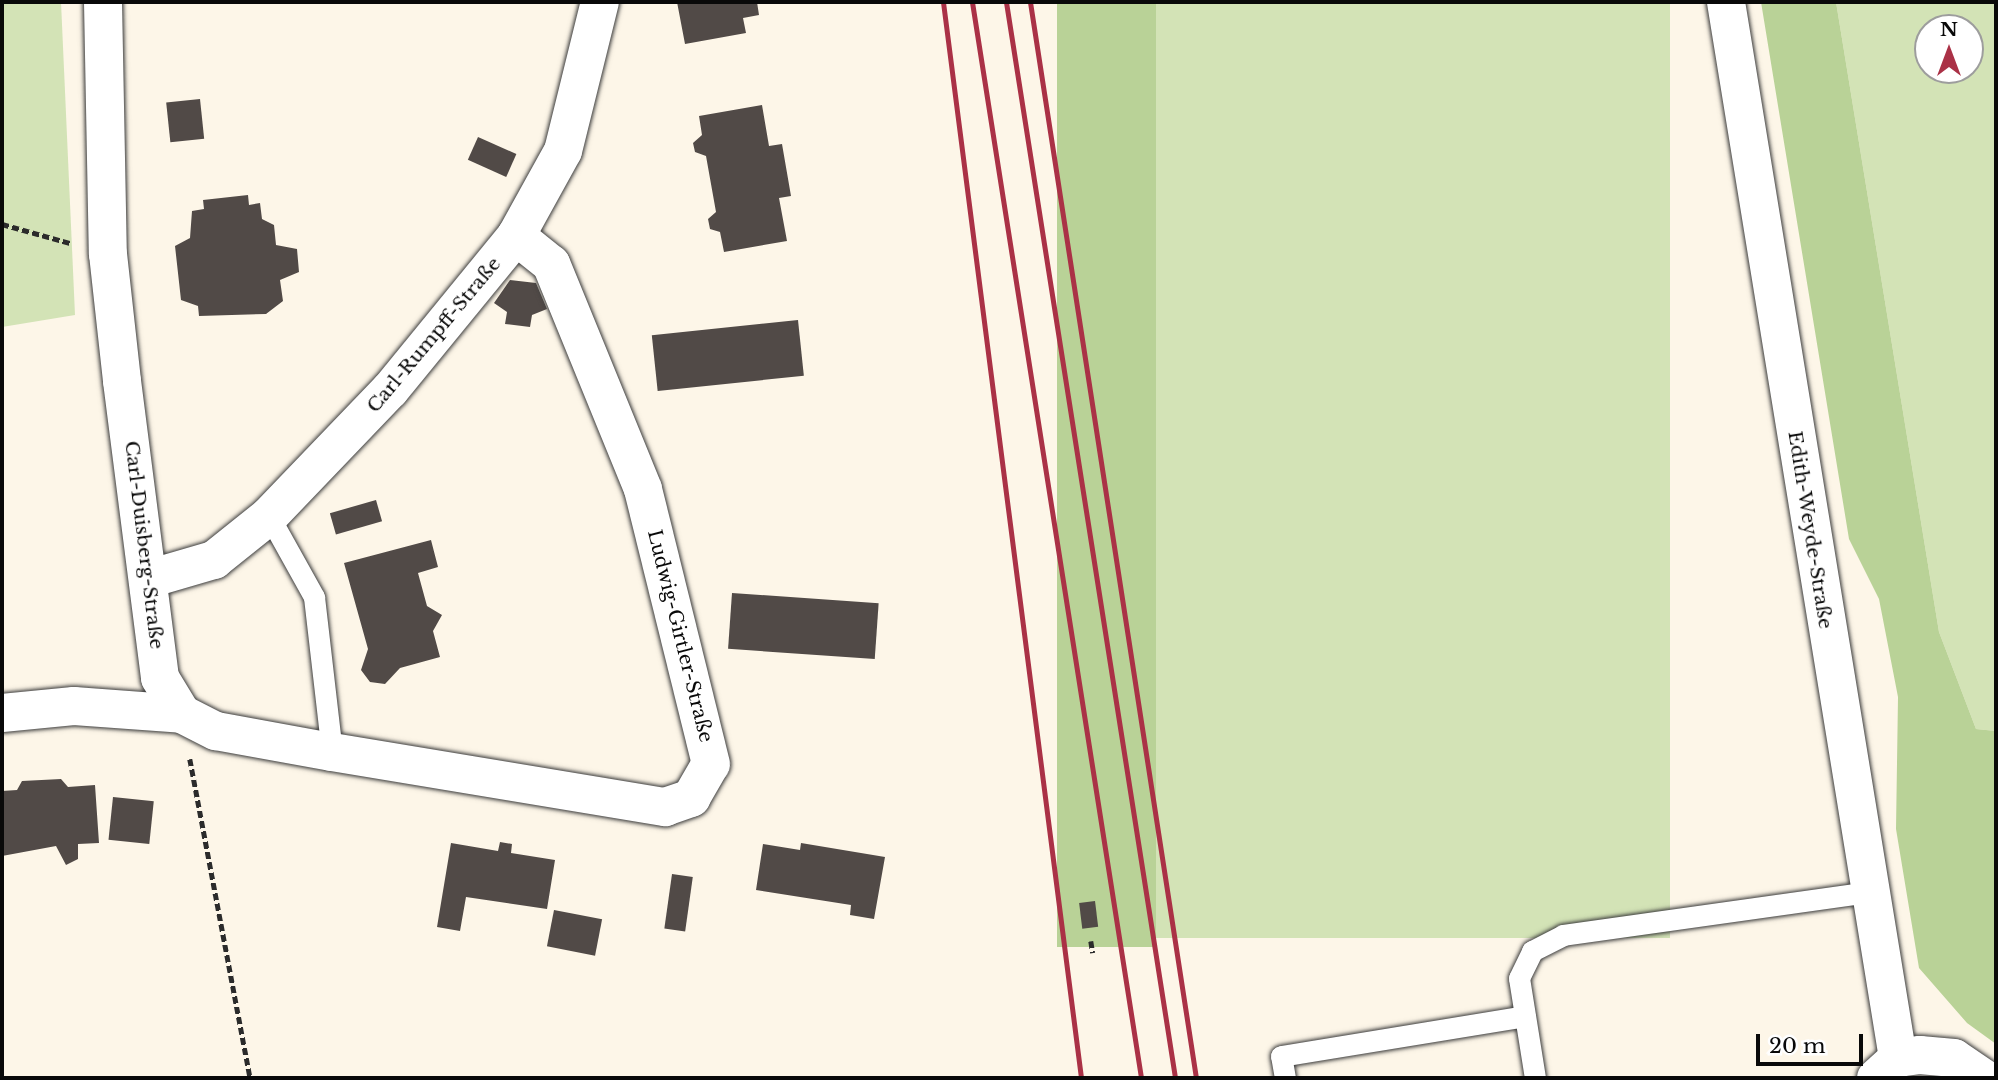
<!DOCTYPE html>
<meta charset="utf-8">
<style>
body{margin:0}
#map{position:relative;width:1998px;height:1080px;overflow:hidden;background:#fdf6e8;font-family:"Libre Baskerville",serif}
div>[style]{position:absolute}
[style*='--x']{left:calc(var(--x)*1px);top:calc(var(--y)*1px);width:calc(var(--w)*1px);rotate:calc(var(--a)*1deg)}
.green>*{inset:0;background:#d3e3b6;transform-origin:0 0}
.forest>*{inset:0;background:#b9d297;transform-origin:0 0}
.building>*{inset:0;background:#514a47;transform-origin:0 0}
.path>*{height:4.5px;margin-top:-2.25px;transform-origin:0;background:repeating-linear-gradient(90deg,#2b2b2b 0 7px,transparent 0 10.5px)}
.roads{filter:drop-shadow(0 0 2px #3c3c3c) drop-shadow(0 0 2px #3c3c3c)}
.service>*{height:21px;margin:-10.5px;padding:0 10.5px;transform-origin:10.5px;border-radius:10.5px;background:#fff}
.minor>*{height:38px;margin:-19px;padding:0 19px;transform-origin:19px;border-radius:19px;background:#fff}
.tertiary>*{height:38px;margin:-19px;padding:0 19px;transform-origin:19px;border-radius:19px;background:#fff}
.rail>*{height:5px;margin:-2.5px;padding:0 2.5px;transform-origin:2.5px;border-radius:2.5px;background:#aa3146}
span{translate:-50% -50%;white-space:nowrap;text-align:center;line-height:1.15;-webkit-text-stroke:7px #fff;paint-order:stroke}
.street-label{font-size:19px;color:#090909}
.frame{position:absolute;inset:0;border:4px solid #090909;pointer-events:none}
.north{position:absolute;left:1914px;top:14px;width:70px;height:70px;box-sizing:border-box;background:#fff;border:2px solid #9d9d9d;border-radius:50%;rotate:0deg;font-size:19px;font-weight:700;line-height:28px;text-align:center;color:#090909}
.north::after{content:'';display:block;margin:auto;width:24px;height:32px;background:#aa3146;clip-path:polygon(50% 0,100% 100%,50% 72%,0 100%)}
.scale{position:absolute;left:1756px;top:1034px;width:107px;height:32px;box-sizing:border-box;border:4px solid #090909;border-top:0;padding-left:9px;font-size:21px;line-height:24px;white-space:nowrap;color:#090909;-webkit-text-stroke:5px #fff;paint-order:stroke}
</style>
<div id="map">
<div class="green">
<i style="clip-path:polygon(2px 2px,61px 2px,75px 315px,2px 327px)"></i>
<i style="left:1156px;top:2px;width:514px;height:936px"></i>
<i style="clip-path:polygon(evenodd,1836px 2px,1996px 2px,1996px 731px,1976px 729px,1939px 632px,1836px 2px,1928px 28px,1970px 28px,1970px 70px,1928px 70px,1928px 28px)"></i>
</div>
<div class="forest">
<i style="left:1057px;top:2px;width:99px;height:945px"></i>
<i style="clip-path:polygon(1761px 2px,1836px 2px,1939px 632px,1976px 729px,1996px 731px,1996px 1044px,1967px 1023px,1919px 968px,1896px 829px,1898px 697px,1879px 599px,1849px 539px)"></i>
</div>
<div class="building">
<i style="clip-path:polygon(677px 2px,757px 2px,759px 15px,743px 18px,746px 33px,685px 44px)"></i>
<i style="left:200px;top:99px;width:40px;height:34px;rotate:84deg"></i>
<i style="clip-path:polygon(762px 105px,769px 146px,782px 144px,791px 196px,779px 198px,787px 241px,724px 252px,720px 232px,710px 229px,708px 219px,716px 212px,706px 156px,695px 152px,693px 143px,702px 135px,699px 116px)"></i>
<i style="left:478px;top:137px;width:42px;height:25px;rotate:24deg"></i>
<i style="clip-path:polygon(248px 195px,249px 205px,260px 203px,262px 219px,274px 225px,276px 245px,297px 249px,299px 272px,280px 280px,283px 301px,266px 314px,199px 316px,198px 306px,181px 300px,175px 246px,190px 238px,192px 211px,204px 209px,203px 200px)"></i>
<i style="clip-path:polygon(510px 280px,536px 283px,547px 309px,532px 315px,530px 327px,505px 324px,507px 312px,494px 303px)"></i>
<i style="left:798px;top:320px;width:56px;height:147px;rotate:84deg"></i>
<i style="left:376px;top:500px;width:22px;height:48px;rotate:74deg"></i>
<i style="clip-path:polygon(431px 540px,438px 567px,418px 573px,427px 606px,442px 615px,433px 631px,440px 657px,400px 668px,385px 684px,370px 682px,361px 670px,368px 649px,344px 563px)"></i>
<i style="left:732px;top:593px;width:147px;height:56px;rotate:4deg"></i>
<i style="clip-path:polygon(61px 779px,68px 787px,95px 785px,99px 843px,78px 844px,78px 859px,66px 865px,56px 846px,2px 856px,2px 791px,17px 790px,22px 781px)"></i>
<i style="left:113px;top:797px;width:41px;height:43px;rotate:6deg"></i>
<i style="clip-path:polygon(500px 842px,512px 844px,511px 853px,555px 860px,547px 909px,466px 897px,460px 931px,437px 927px,451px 843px,498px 851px)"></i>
<i style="clip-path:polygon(801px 843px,885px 857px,874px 919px,850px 915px,851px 905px,756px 890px,763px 844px,800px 850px)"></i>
<i style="left:672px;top:874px;width:21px;height:55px;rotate:8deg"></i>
<i style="left:1095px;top:901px;width:26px;height:16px;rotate:83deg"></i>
<i style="left:554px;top:910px;width:49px;height:37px;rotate:11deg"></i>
</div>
<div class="path">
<i style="--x:2;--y:224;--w:71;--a:15.6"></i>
<i style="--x:190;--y:759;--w:325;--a:79.3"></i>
<i style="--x:1091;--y:941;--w:12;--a:81"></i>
</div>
<div class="roads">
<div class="service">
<i style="--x:269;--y:516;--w:93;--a:60.9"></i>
<i style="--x:314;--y:597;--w:156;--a:83.4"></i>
<i style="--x:1285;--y:1078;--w:22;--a:-100"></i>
<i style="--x:1281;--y:1056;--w:247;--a:-9.3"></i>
<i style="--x:1535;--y:1078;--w:101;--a:-99.1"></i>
<i style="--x:1519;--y:978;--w:30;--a:-64"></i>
<i style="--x:1532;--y:951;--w:35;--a:-27"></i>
<i style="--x:1563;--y:935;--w:308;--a:-8"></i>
</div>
<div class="minor">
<i style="--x:103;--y:2;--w:252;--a:88.9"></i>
<i style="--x:108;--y:254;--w:128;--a:83.7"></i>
<i style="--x:122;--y:381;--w:299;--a:82.7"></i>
<i style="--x:160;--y:678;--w:42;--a:58.6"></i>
<i style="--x:152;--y:578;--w:65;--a:-16.2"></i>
<i style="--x:214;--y:560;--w:70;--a:-38.7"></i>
<i style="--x:269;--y:516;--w:175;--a:-46.2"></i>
<i style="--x:390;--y:390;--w:199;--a:-50.7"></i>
<i style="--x:516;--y:236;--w:97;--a:-61.1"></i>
<i style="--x:563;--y:151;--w:154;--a:-76.1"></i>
<i style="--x:2;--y:713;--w:72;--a:-5.6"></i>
<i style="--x:74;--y:706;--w:108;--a:4.2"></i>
<i style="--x:182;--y:714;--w:38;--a:27"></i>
<i style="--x:216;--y:731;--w:118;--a:10.3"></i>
<i style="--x:332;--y:752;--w:338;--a:9.4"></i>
<i style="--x:665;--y:807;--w:28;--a:-19"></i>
<i style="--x:691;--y:798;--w:39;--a:-60"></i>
<i style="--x:711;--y:764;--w:283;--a:-103.9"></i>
<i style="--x:643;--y:489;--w:243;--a:-112.2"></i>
<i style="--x:551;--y:264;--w:45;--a:-141.3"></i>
</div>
<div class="tertiary">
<i style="--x:1726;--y:2;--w:1070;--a:80.75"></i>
<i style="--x:1876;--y:1078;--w:30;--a:-42"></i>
<i style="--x:1898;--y:1058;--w:22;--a:-8"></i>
<i style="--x:1920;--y:1055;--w:34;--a:5"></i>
<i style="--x:1954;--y:1058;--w:36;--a:34"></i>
</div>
</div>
<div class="rail">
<i style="--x:943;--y:2;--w:1085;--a:82.69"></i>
<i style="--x:972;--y:2;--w:1089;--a:81.07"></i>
<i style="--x:1006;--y:2;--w:1089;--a:81.07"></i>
<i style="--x:1030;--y:2;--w:1089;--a:81.23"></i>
</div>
<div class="street-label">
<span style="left:434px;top:335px;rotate:-50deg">Carl-Rumpff-Straße</span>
<span style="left:1810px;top:530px;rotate:81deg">Edith-Weyde-Straße</span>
<span style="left:144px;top:545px;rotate:83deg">Carl-Duisberg-Straße</span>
<span style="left:680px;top:636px;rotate:76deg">Ludwig-Girtler-Straße</span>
</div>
<div class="frame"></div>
<div class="north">N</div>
<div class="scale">20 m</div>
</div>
